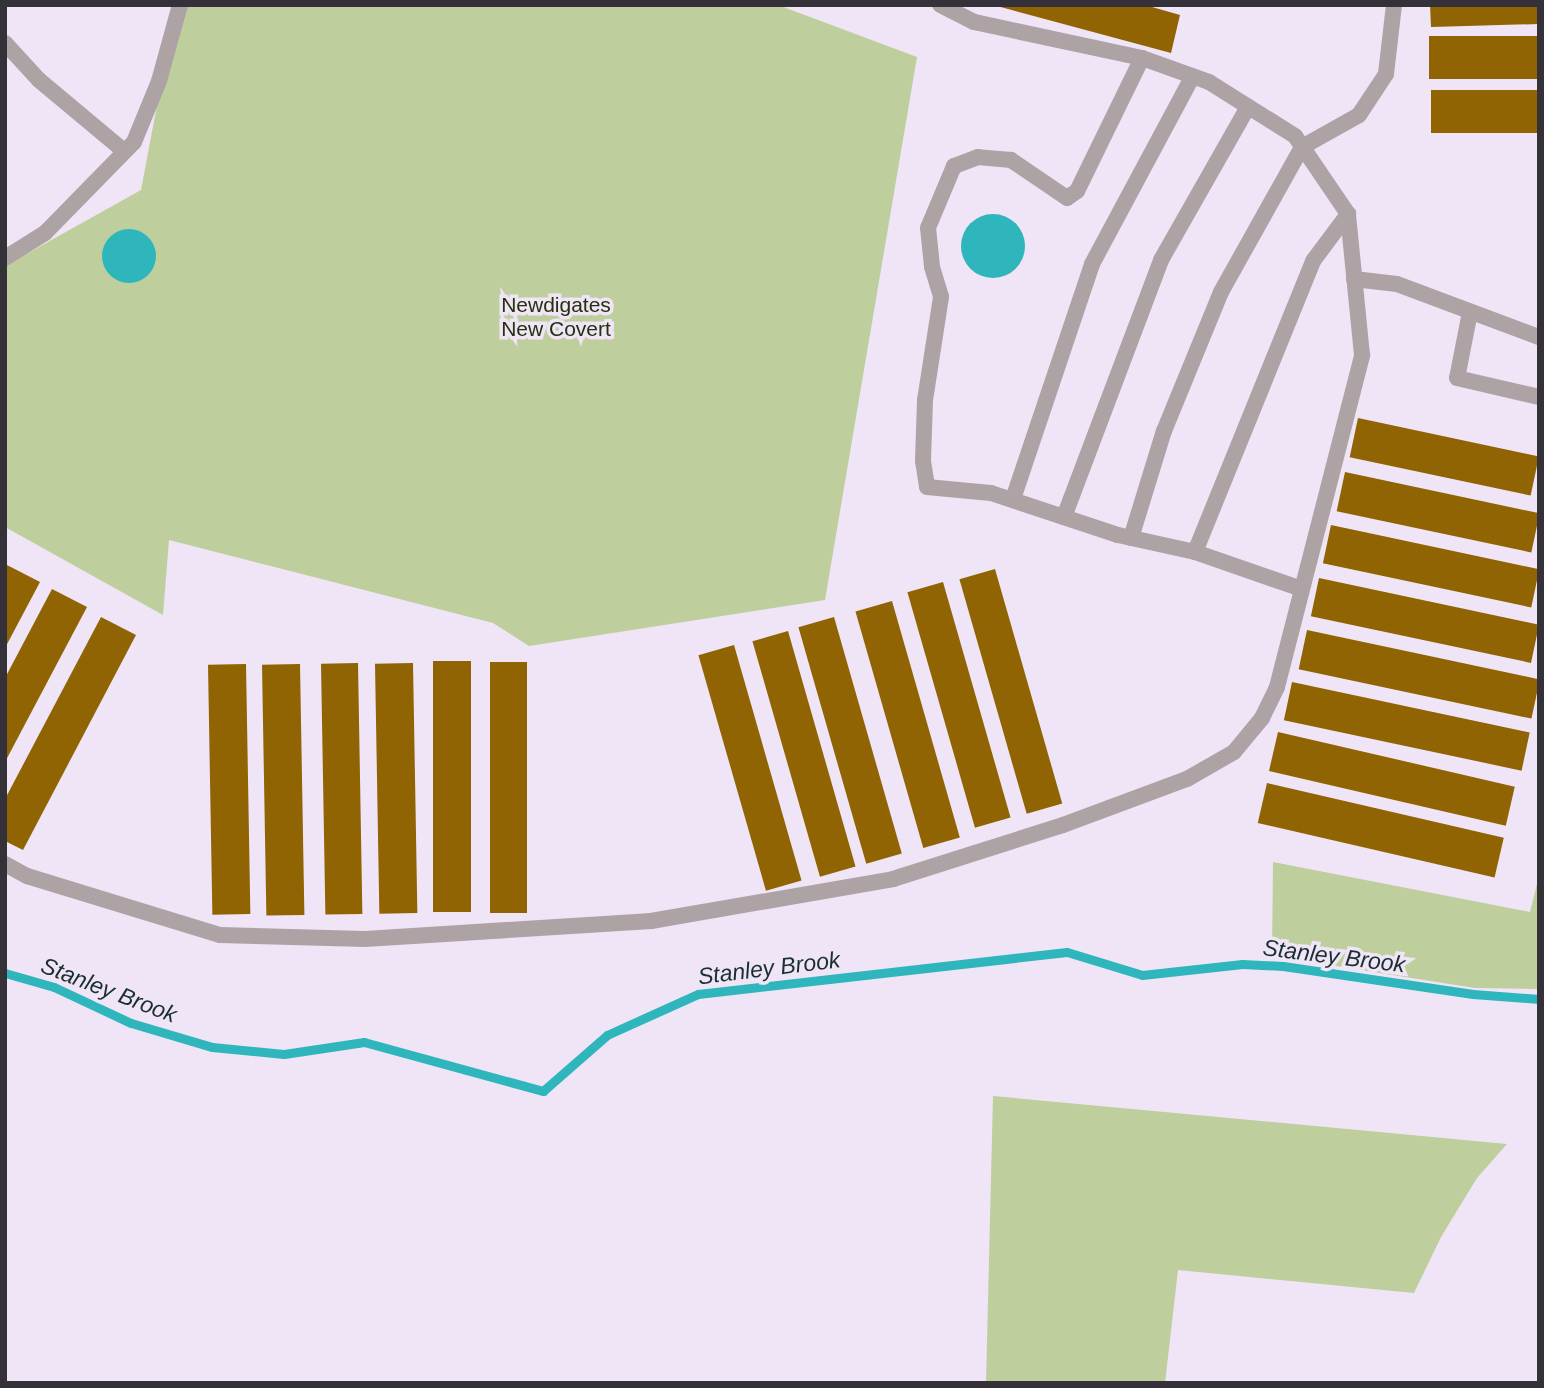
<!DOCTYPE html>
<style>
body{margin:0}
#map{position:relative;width:1544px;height:1388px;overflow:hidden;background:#efe5f6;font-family:Arial,sans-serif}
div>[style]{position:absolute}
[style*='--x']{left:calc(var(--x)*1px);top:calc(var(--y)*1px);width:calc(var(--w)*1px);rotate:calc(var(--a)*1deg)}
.green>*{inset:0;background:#bece9c}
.water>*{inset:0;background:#2fb6bc}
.round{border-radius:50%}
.stream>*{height:9px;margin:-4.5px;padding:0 4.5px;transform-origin:4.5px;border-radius:4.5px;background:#2fb6bc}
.building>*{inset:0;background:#906303;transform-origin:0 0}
.service>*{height:16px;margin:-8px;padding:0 8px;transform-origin:8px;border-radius:8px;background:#ada3a5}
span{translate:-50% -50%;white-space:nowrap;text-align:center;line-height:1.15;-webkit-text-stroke:7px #efe5f6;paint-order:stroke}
.park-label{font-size:21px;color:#27300d}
.water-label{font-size:23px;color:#192f30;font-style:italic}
.frame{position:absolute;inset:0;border:7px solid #353138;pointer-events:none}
</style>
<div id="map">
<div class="green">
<i style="clip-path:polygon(176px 5px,778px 5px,917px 57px,825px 600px,529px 646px,493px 623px,169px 540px,163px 615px,5px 527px,5px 266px,141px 190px)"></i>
<i style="clip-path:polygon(1273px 862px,1530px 912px,1539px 876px,1539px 989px,1475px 988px,1272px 956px)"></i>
<i style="clip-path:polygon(993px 1096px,1507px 1144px,1477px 1178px,1441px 1237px,1414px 1293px,1178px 1270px,1165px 1383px,986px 1383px)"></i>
</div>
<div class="water">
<i class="round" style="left:961px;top:214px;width:64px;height:64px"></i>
<i class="round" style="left:102px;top:229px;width:54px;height:54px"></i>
</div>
<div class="stream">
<i style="--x:5;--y:973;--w:51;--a:15.9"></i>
<i style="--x:54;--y:987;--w:85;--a:25.1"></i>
<i style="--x:131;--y:1023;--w:84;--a:16.5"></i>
<i style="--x:212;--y:1047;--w:72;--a:5.6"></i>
<i style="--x:284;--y:1054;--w:81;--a:-8.5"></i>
<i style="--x:364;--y:1042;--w:186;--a:15.3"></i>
<i style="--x:543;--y:1091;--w:85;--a:-41.2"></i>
<i style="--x:607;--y:1035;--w:100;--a:-24.3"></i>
<i style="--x:698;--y:994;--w:371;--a:-6.5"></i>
<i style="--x:1067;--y:952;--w:78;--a:17"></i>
<i style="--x:1142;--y:975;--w:101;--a:-6.3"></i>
<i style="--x:1242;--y:964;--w:41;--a:2.8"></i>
<i style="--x:1283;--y:966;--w:192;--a:8.4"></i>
<i style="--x:1473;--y:994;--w:66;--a:4.3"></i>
</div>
<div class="building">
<i style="clip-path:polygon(1145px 5px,1180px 15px,1171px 53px,997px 6px)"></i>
<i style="clip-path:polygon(1430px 5px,1539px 5px,1539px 24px,1431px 27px)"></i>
<i style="left:1539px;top:36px;width:43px;height:110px;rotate:90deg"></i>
<i style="left:1539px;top:90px;width:43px;height:108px;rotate:90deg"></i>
<i style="left:1358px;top:418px;width:185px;height:40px;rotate:12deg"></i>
<i style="left:1345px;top:472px;width:199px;height:40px;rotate:12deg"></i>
<i style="left:1331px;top:525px;width:213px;height:39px;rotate:12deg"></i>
<i style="clip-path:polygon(5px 564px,40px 582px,5px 648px)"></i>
<i style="left:995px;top:569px;width:244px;height:37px;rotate:74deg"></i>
<i style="left:1319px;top:578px;width:225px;height:39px;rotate:12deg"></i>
<i style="left:943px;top:582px;width:245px;height:37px;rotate:74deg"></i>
<i style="clip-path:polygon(52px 589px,87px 607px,5px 762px,5px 678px)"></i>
<i style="left:892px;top:601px;width:246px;height:38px;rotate:74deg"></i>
<i style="clip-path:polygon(101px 617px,136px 635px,23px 850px,5px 841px,5px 799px)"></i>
<i style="left:834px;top:617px;width:246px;height:37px;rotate:74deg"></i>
<i style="left:1307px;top:630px;width:238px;height:40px;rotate:12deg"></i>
<i style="left:788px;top:631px;width:245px;height:37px;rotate:74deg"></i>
<i style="left:734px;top:645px;width:245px;height:37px;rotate:74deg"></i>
<i style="left:433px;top:661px;width:38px;height:251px"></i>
<i style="left:490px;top:662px;width:37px;height:251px"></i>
<i style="left:358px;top:663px;width:251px;height:37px;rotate:89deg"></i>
<i style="left:413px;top:663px;width:250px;height:38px;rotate:89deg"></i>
<i style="left:246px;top:664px;width:250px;height:38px;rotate:89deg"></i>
<i style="left:300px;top:664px;width:251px;height:38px;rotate:89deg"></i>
<i style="left:1292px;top:682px;width:243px;height:39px;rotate:12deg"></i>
<i style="left:1278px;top:732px;width:243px;height:40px;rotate:13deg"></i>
<i style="left:1267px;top:783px;width:243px;height:41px;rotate:13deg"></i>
</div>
<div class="service">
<i style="--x:5;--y:43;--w:50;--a:47.4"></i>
<i style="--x:39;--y:80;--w:111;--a:39.9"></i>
<i style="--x:1142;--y:58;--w:148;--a:116"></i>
<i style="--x:1077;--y:191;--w:12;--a:145"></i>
<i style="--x:1067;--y:198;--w:68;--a:-145.8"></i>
<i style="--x:1011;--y:160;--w:33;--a:-175"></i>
<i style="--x:978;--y:157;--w:26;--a:159"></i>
<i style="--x:954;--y:166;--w:67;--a:112.8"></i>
<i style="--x:928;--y:228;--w:39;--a:84"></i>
<i style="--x:932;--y:267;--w:31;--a:73"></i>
<i style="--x:941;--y:297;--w:104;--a:98.8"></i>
<i style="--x:925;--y:400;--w:61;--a:91.9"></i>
<i style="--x:923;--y:461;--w:26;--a:81"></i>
<i style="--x:927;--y:487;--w:64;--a:5.4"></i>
<i style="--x:991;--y:493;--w:134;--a:18.3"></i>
<i style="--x:1118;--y:535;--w:79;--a:12.4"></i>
<i style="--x:1195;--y:552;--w:113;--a:19.1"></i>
<i style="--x:5;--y:258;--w:47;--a:-32"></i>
<i style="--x:45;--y:233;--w:127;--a:-45.6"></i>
<i style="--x:134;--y:142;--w:66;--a:-67.7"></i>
<i style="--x:159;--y:81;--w:79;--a:-74.6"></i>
<i style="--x:1354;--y:279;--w:43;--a:6.6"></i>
<i style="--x:1397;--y:284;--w:152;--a:20.5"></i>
<i style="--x:1470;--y:312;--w:67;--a:101.1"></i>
<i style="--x:1457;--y:378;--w:84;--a:13"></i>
<i style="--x:1013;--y:499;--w:248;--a:-71.4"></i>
<i style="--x:1092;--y:264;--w:213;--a:-61.8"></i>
<i style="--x:1064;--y:517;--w:275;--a:-69.3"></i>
<i style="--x:1161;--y:260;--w:176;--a:-60.4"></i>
<i style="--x:1131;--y:538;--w:112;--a:-72.9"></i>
<i style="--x:1164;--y:431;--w:150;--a:-67.7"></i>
<i style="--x:1221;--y:292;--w:166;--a:-60.8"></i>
<i style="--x:1302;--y:147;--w:65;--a:-29.3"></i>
<i style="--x:1359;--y:115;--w:49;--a:-56.6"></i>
<i style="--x:1386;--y:74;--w:69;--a:-83.4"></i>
<i style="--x:1195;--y:552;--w:314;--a:-67.9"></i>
<i style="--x:1313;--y:261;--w:59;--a:-53.3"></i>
<i style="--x:5;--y:864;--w:25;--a:29"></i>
<i style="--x:27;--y:876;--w:202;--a:17"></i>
<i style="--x:220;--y:935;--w:145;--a:1.6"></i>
<i style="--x:365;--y:939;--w:287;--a:-3.6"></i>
<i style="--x:651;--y:921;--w:246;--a:-9.8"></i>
<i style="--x:893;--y:879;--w:178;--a:-17.6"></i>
<i style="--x:1063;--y:825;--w:132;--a:-20.4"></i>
<i style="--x:1187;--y:779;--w:54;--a:-29.9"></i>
<i style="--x:1234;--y:752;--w:44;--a:-50.5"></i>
<i style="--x:1262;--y:718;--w:34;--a:-64"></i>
<i style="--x:1277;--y:687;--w:343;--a:-75.6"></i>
<i style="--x:1362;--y:355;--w:142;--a:-95.7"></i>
<i style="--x:1348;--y:214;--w:94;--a:-124.2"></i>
<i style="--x:1295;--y:136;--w:102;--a:-147.9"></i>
<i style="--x:1209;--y:82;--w:71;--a:-160.3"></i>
<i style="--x:1142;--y:58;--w:172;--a:-167.9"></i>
<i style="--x:974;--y:22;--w:38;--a:-153"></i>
</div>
<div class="park-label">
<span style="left:556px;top:317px">Newdigates<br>New Covert</span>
</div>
<div class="water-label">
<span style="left:1334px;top:956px;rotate:7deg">Stanley Brook</span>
<span style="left:769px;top:968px;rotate:-7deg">Stanley Brook</span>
<span style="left:109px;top:990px;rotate:21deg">Stanley Brook</span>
</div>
<div class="frame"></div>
</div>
